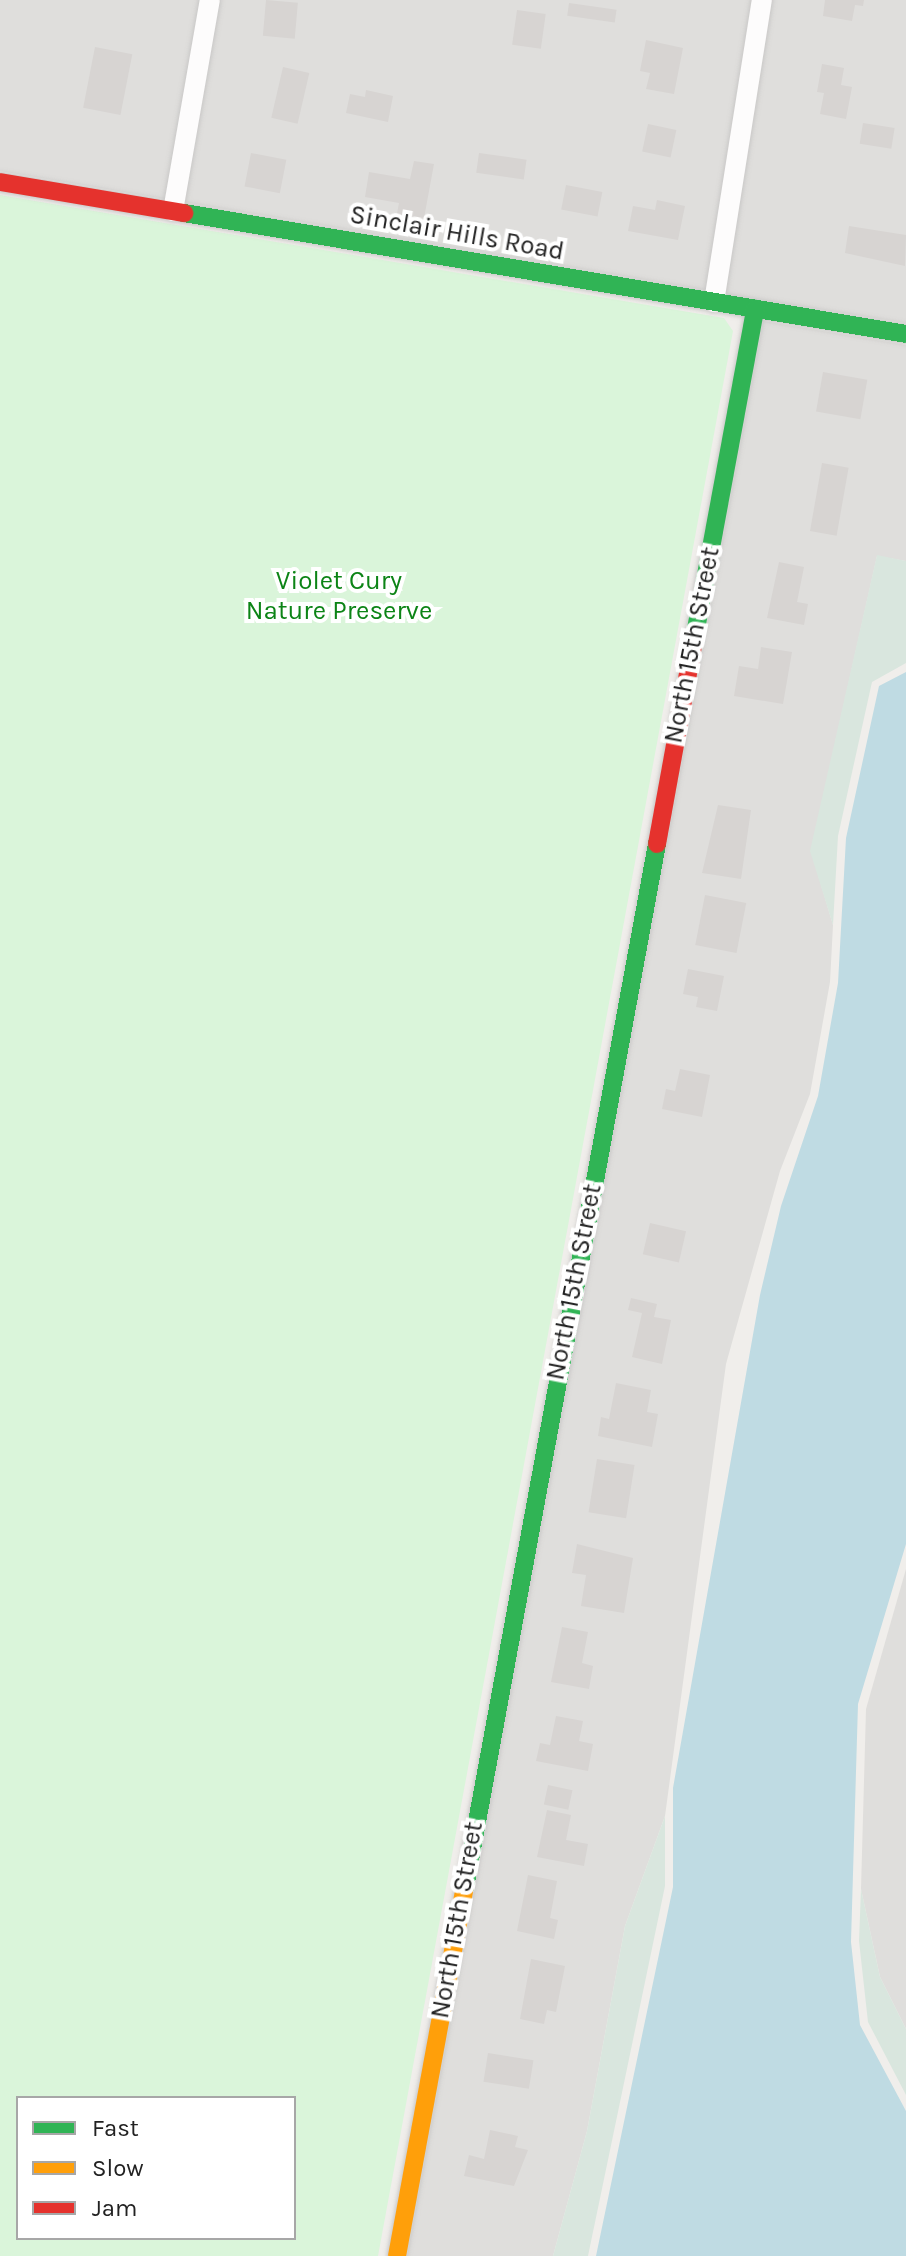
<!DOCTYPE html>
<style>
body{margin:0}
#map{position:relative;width:906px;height:2256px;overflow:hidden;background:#f0eeeb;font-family:Karla,sans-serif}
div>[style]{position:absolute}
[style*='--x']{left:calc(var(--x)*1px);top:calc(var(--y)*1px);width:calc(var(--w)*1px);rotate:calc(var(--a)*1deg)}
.residential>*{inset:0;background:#dfdedc}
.wetland>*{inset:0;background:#d9e6de}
.park>*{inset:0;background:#daf5da}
.water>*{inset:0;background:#bfdbe3}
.building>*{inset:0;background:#d7d4d2;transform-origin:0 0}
.roads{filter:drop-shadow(0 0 2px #c9c8c7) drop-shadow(0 0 2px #c9c8c7)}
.street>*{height:20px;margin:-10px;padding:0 10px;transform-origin:10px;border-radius:10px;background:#fdfcfc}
.fast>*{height:18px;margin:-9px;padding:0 9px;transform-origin:9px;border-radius:9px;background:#30b455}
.slow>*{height:18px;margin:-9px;padding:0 9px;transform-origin:9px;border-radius:9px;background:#ff9f0a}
.jam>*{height:18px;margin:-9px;padding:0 9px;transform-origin:9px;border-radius:9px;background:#e5322d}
span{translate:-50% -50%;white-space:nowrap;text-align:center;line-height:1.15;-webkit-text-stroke:8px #fff;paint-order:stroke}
.street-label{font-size:26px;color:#222}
.park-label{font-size:26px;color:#0c8416}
.legend{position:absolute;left:16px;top:2096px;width:280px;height:144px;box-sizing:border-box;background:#fff;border:2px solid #a7a7a7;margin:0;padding:10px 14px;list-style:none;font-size:24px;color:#222}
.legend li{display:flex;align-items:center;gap:16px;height:40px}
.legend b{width:40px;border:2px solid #a7a7a7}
</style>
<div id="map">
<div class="residential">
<i style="clip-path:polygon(0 0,200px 0,165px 199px,0 171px)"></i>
<i style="clip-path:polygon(219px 0,753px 0,706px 290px,184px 202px)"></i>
<i style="clip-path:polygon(772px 0,906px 0,906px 323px,725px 294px)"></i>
<i style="clip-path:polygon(763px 321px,906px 345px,906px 561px,877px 556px,811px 851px,833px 925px,830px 982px,810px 1094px,780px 1171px,726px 1364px,665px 1816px,625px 1926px,587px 2131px,553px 2256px,407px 2256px)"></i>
<i style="clip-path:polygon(906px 1569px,906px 2029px,880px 1977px,861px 1889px,866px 1709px)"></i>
</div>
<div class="wetland">
<i style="clip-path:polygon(877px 555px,906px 561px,906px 663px,872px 682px,838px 836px,833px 925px,810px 851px)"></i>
<i style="clip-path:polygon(665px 1816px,665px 1886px,588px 2256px,553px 2256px,587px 2131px,625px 1926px)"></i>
<i style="clip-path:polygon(861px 1889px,880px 1977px,906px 2029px,906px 2095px,868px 2022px,859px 1941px)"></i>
</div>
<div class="park">
<i style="clip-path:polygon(evenodd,0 195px,724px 318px,733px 331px,378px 2256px,0 2256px,0 195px,18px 2098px,294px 2098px,294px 2238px,18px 2238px,18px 2098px)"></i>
</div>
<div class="water">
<i style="clip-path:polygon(906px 672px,906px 1544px,858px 1704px,851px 1942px,860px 2025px,906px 2111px,906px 2256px,596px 2256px,673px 1887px,673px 1788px,760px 1295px,781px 1206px,818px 1096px,838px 983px,846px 838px,879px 686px)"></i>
</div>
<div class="building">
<i style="left:266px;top:0;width:32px;height:36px;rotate:5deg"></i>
<i style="clip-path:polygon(825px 0,864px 0,863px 6px,855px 5px,852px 21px,823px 16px)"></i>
<i style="left:569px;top:3px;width:48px;height:13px;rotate:8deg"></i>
<i style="left:517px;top:10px;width:29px;height:35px;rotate:8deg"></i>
<i style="clip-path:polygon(646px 40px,683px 48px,674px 94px,646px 89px,650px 73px,640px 71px)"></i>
<i style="left:95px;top:47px;width:38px;height:62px;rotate:11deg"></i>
<i style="clip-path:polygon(822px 64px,844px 68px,841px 85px,852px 87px,846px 119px,820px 114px,824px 93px,817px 92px)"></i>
<i style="left:283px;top:67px;width:27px;height:52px;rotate:13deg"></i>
<i style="clip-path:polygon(366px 90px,393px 96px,388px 122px,346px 113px,350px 94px,365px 97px)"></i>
<i style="left:863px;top:123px;width:32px;height:21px;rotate:9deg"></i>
<i style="left:648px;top:124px;width:29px;height:28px;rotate:12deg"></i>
<i style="left:251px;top:153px;width:36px;height:34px;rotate:11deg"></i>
<i style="left:479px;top:153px;width:48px;height:20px;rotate:8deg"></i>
<i style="clip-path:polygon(414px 161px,434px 164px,422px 229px,395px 224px,399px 203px,365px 197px,369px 172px,410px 179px)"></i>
<i style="left:566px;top:185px;width:37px;height:25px;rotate:11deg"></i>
<i style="clip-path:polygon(657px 200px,685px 206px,678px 240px,628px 231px,633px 206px,655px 210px)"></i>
<i style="clip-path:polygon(849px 226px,906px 235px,905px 266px,845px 253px)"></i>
<i style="left:823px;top:372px;width:45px;height:40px;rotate:10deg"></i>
<i style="left:822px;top:463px;width:27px;height:69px;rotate:10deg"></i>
<i style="clip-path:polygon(779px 562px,804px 567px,797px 602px,808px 604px,804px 625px,767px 618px)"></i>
<i style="clip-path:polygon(761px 647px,792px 652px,783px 704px,734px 696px,739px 666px,758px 669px)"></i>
<i style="clip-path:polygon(718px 805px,751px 810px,741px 879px,702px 873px)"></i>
<i style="left:705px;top:895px;width:42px;height:51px;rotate:11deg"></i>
<i style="clip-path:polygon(688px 969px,724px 976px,717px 1011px,696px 1007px,698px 997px,683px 994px)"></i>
<i style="clip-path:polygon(680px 1069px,710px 1075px,702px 1117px,662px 1109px,666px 1089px,675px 1091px)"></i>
<i style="left:650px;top:1223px;width:37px;height:32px;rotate:13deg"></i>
<i style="clip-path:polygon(631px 1298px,657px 1304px,654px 1317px,671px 1320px,662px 1364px,632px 1357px,642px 1313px,628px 1310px)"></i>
<i style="clip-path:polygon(616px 1383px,651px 1390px,647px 1412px,658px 1414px,652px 1447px,598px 1436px,601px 1417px,609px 1419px)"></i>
<i style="left:597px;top:1459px;width:38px;height:54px;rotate:9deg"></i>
<i style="clip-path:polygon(577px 1544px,633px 1558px,624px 1613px,581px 1606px,586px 1575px,572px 1573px)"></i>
<i style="clip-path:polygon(562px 1627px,588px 1632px,582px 1663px,593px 1666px,589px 1689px,551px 1682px)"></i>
<i style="clip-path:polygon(556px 1716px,583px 1721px,579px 1741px,593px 1744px,588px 1771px,536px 1761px,540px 1743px,550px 1745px)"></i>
<i style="left:548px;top:1785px;width:25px;height:20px;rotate:12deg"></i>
<i style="clip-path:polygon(547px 1810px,571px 1815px,566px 1840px,588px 1844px,584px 1866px,537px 1857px)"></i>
<i style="clip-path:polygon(528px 1875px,557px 1881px,550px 1918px,558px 1920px,554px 1939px,517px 1931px)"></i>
<i style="clip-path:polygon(531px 1959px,565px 1966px,556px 2012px,547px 2010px,544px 2024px,520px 2019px)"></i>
<i style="left:488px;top:2053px;width:46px;height:29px;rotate:9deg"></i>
<i style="clip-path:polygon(490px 2130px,518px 2136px,515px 2147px,528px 2150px,514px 2186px,464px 2176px,469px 2155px,484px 2159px)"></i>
</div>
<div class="roads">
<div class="street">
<i style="--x:173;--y:211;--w:214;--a:-80.1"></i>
<i style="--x:714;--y:302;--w:306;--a:-81"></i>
</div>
<div class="fast">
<i style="--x:184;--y:213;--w:732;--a:9.51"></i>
<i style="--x:693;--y:645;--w:342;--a:-79.5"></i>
<i style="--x:465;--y:1887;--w:1061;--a:-79.57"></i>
</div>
<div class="slow">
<i style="--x:397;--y:2256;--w:375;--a:-79.6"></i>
</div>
<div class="jam">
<i style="--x:0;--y:182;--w:187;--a:9.6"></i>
<i style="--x:657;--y:844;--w:202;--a:-79.7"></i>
</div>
</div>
<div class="street-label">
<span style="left:457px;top:233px;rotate:10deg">Sinclair Hills Road</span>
<span style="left:692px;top:645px;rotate:-79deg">North 15th Street</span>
<span style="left:574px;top:1282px;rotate:-79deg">North 15th Street</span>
<span style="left:457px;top:1920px;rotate:-80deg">North 15th Street</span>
</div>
<div class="park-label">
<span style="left:339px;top:596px">Violet Cury<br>Nature Preserve</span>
</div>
<ul class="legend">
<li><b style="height:10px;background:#30b455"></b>Fast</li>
<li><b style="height:10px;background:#ff9f0a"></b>Slow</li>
<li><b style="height:10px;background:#e5322d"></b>Jam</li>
</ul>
</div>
